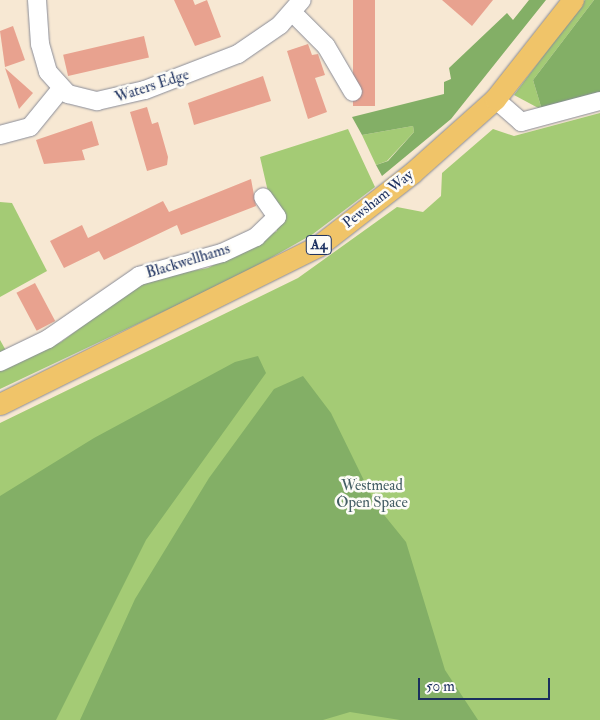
<!DOCTYPE html>
<style>
body{margin:0}
#map{position:relative;width:600px;height:720px;overflow:hidden;background:#f7e8d3;font-family:"IM FELL Double Pica",serif}
div>[style]{position:absolute}
[style*='--x']{left:calc(var(--x)*1px);top:calc(var(--y)*1px);width:calc(var(--w)*1px);rotate:calc(var(--a)*1deg)}
.green>*{inset:0;background:#a4cb75}
.forest>*{inset:0;background:#83af66}
.building>*{inset:0;background:#e8a28f;transform-origin:0 0}
.roads{filter:drop-shadow(0 0 1px #898c98) drop-shadow(0 0 1px #898c98)}
.minor>*{height:18px;margin:-9px;padding:0 9px;transform-origin:9px;border-radius:9px;background:#fff}
.major>*{height:21px;margin:-10.5px;padding:0 10.5px;transform-origin:10.5px;border-radius:10.5px;background:#f0c469}
span{translate:-50% -50%;white-space:nowrap;text-align:center;line-height:1.15;-webkit-text-stroke:5px #fdfcf7;paint-order:stroke}
.shield-label span{padding:1px 4px;background:#fdfcf7;border:1px solid;border-radius:4px;-webkit-text-stroke-width:0}
.shield-label{font-size:14px;color:#1b2f5e;font-weight:700}
.street-label{font-size:15px;color:#1b2f5e}
.park-label{font-size:15px;color:#445e65}
.scale{position:absolute;left:418px;top:678px;width:132px;height:22px;box-sizing:border-box;border:2px solid #1b2f5e;border-top:0;padding-left:6px;font-size:15px;line-height:18px;white-space:nowrap;color:#1b2f5e;-webkit-text-stroke:4px #fdfcf7;paint-order:stroke}
</style>
<div id="map">
<div class="green">
<i style="clip-path:polygon(585px 0,594px 0,533px 80px,542px 110px,514px 95px)"></i>
<i style="clip-path:polygon(600px 113px,600px 720px,0 720px,0 423px,298px 278px,397px 207px,423px 212px,441px 196px,442px 173px,493px 129px,514px 136px)"></i>
<i style="clip-path:polygon(413px 126px,414px 132px,387px 161px,376px 165px,362px 135px)"></i>
<i style="clip-path:polygon(348px 129px,375px 187px,313px 234px,239px 276px,0 389px,0 340px,13px 363px,61px 342px,134px 288px,164px 276px,208px 268px,277px 231px,260px 157px)"></i>
<i style="clip-path:polygon(0 202px,12px 203px,47px 271px,0 297px)"></i>
</div>
<div class="forest">
<i style="clip-path:polygon(529px 0,546px 0,451px 119px,382px 176px,376px 165px,388px 161px,414px 132px,413px 126px,362px 135px,352px 117px,444px 94px,444px 82px,451px 79px,449px 68px,507px 13px,513px 20px)"></i>
<i style="clip-path:polygon(594px 0,600px 0,600px 95px,542px 110px,533px 80px)"></i>
<i style="clip-path:polygon(258px 356px,266px 373px,146px 540px,56px 720px,0 720px,0 496px,94px 438px,235px 362px)"></i>
<i style="clip-path:polygon(303px 376px,331px 413px,376px 505px,406px 542px,445px 670px,478px 720px,400px 720px,350px 712px,323px 720px,80px 720px,135px 599px,209px 478px,274px 389px)"></i>
</div>
<div class="building">
<i style="clip-path:polygon(174px 0,193px 0,195px 5px,207px 0,221px 37px,195px 46px)"></i>
<i style="left:353px;top:0;width:22px;height:106px"></i>
<i style="clip-path:polygon(442px 0,493px 0,472px 26px)"></i>
<i style="clip-path:polygon(13px 26px,25px 60px,5px 67px,0 31px)"></i>
<i style="left:144px;top:36px;width:22px;height:83px;rotate:77deg"></i>
<i style="clip-path:polygon(308px 44px,312px 55px,318px 54px,325px 75px,315px 78px,327px 112px,308px 119px,287px 51px)"></i>
<i style="clip-path:polygon(5px 68px,33px 93px,19px 109px)"></i>
<i style="clip-path:polygon(263px 76px,271px 101px,194px 125px,188px 103px)"></i>
<i style="clip-path:polygon(147px 107px,152px 124px,158px 122px,168px 157px,167px 165px,147px 171px,130px 112px)"></i>
<i style="clip-path:polygon(92px 121px,99px 145px,82px 150px,85px 160px,44px 164px,36px 140px)"></i>
<i style="clip-path:polygon(251px 179px,256px 206px,181px 235px,177px 225px,104px 260px,99px 251px,64px 268px,50px 241px,82px 225px,88px 238px,163px 201px,169px 212px)"></i>
<i style="left:35px;top:283px;width:43px;height:21px;rotate:62deg"></i>
</div>
<div class="roads">
<div class="minor">
<i style="--x:37;--y:0;--w:44;--a:86.1"></i>
<i style="--x:40;--y:44;--w:29;--a:74"></i>
<i style="--x:48;--y:72;--w:30;--a:48"></i>
<i style="--x:68;--y:94;--w:30;--a:14"></i>
<i style="--x:97;--y:101;--w:49;--a:-12.9"></i>
<i style="--x:145;--y:90;--w:100;--a:-21.2"></i>
<i style="--x:238;--y:54;--w:51;--a:-34.6"></i>
<i style="--x:280;--y:25;--w:33;--a:-49"></i>
<i style="--x:294;--y:14;--w:45;--a:45"></i>
<i style="--x:326;--y:46;--w:53;--a:59.6"></i>
<i style="--x:495;--y:99;--w:35;--a:41"></i>
<i style="--x:521;--y:122;--w:82;--a:-14.9"></i>
<i style="--x:0;--y:135;--w:31;--a:-15"></i>
<i style="--x:30;--y:127;--w:49;--a:-50.8"></i>
<i style="--x:0;--y:362;--w:53;--a:-25.6"></i>
<i style="--x:48;--y:339;--w:111;--a:-34.7"></i>
<i style="--x:139;--y:276;--w:86;--a:-15.5"></i>
<i style="--x:222;--y:253;--w:38;--a:-25"></i>
<i style="--x:256;--y:237;--w:29;--a:-44"></i>
<i style="--x:277;--y:217;--w:24;--a:-125"></i>
</div>
<div class="major">
<i style="--x:0;--y:404;--w:355;--a:-26.4"></i>
<i style="--x:318;--y:246;--w:119;--a:-37.8"></i>
<i style="--x:412;--y:173;--w:111;--a:-41.7"></i>
<i style="--x:495;--y:99;--w:126;--a:-51.8"></i>
</div>
</div>
<div class="shield-label">
<span style="left:319px;top:245px">A4</span>
</div>
<div class="street-label">
<span style="left:152px;top:86px;rotate:-18deg">Waters Edge</span>
<span style="left:378px;top:199px;rotate:-38deg">Pewsham Way</span>
<span style="left:188px;top:261px;rotate:-17deg">Blackwellhams</span>
</div>
<div class="park-label">
<span style="left:372px;top:494px">Westmead<br>Open Space</span>
</div>
<div class="scale">50 m</div>
</div>
